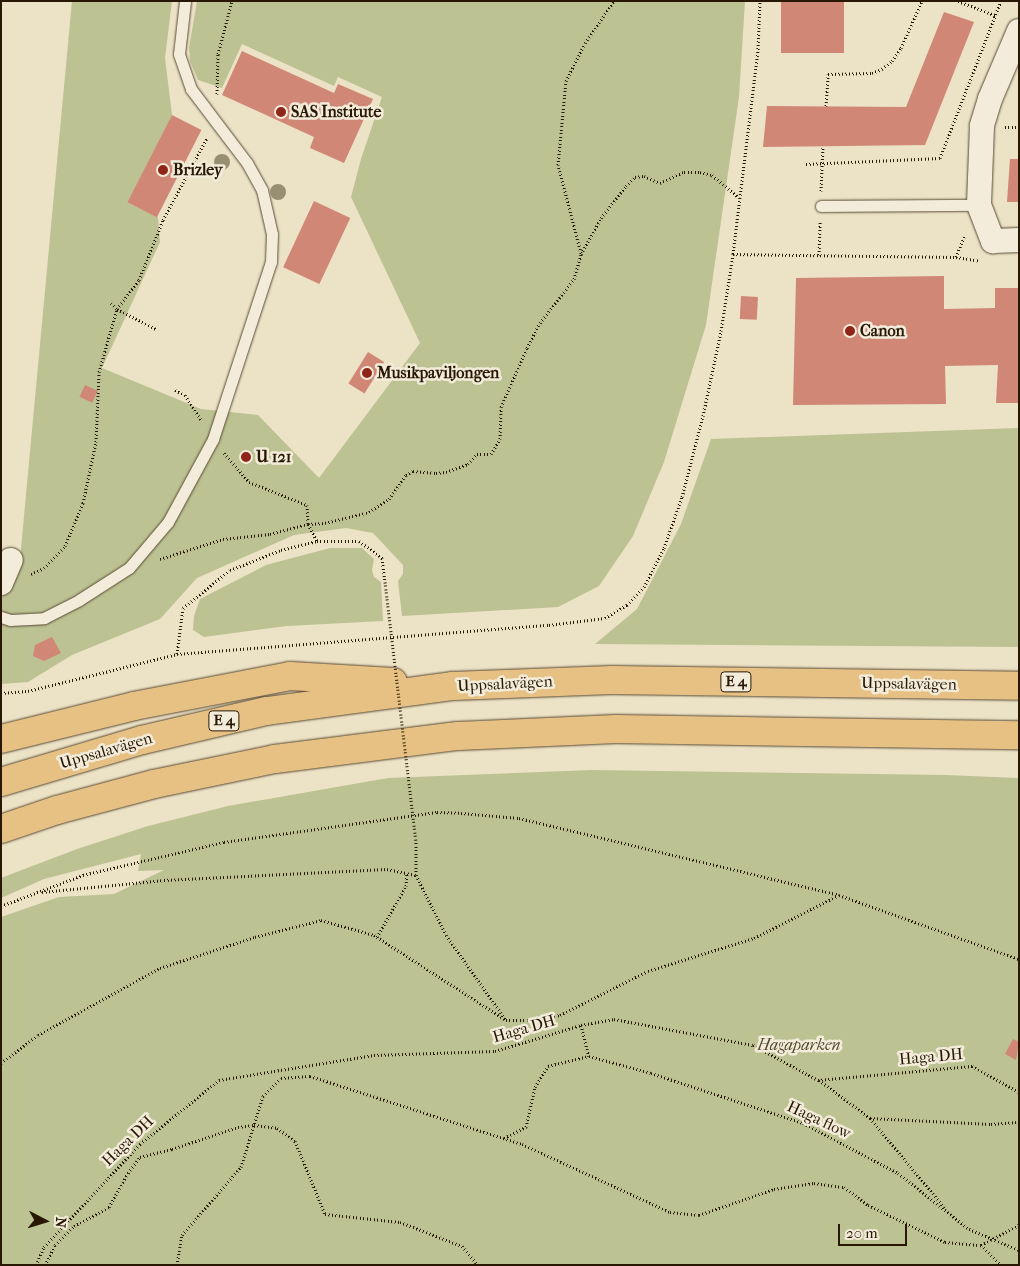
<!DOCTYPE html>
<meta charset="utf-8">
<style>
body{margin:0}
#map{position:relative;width:1020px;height:1266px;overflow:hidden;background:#ece2c6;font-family:"IM FELL French Canon",serif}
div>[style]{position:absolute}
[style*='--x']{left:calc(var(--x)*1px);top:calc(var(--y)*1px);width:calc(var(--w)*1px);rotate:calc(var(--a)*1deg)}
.green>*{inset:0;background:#bcc292}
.building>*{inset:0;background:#d08776;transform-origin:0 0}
.path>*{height:3px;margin-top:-1.5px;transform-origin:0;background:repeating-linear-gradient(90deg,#281803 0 1px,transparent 0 3.5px)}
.roads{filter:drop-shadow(0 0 1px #594a34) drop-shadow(0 0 1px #594a34)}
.service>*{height:11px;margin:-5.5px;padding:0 5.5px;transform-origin:5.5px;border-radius:5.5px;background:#f3ecda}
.minor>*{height:24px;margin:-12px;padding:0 12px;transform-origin:12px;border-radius:12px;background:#f3ecda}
.motorway>*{height:28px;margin:-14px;padding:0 14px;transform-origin:14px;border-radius:14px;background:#e6c183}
.path-bridge>*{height:3px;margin-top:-1.5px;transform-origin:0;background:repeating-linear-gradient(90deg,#281803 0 1px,transparent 0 3.5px)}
.trees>*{width:16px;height:16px;margin:-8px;border-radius:50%;background:#988f72}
.dots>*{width:14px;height:14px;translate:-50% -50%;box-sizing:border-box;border:2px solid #f3ecda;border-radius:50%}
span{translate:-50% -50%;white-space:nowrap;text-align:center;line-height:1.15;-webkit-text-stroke:5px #f3ecda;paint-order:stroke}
.shield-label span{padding:1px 4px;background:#f3ecda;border:1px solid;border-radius:4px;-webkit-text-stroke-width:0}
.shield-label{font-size:15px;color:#281803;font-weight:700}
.poi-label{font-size:16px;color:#281803;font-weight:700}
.left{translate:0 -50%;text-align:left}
.street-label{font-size:16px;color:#281803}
.park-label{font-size:16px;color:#544b2e;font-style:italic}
.frame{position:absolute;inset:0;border:2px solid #281803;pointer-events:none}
.north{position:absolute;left:20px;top:1196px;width:50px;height:50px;-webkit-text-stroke:4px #f3ecda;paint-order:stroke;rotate:95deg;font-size:14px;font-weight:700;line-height:20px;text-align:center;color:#281803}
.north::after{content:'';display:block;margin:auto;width:18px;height:22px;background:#281803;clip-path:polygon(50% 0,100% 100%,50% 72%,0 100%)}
.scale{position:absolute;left:838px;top:1224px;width:69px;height:22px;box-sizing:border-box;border:2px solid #281803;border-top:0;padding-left:6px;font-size:15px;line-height:18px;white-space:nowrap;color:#281803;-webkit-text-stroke:4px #f3ecda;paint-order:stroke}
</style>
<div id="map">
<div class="green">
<i style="clip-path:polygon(72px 1px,172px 1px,165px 58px,172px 115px,129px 203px,158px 217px,160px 242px,102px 368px,201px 409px,258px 415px,319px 478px,420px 343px,351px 197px,361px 159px,382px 97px,338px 77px,334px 86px,242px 44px,222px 88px,198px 80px,190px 61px,189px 48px,197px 1px,745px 1px,739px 97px,706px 325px,664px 462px,633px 536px,599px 586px,558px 607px,402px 616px,398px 581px,403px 574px,403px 565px,373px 533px,346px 528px,294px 535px,197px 578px,160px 619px,72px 655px,28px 682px,1px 684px,1px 600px,20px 559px)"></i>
<i style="clip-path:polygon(1019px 428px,1019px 647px,595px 644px,637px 609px,681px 524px,711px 439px)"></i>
<i style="clip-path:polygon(330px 548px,362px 548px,374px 559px,372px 570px,374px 577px,381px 582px,383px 621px,287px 626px,204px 637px,193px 630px,194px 616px,200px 599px,266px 565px)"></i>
<i style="clip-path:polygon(592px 770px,946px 775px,1019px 778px,1019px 1265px,1px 1265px,1px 917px,59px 897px,114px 894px,164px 870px,138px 871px,141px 854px,44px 879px,1px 898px,1px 878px,77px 849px,148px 826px,228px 806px,388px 778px)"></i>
</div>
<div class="building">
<i style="left:781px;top:1px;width:63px;height:52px"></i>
<i style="clip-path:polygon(944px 12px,974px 22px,925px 145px,763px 147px,767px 106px,906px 107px)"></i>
<i style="clip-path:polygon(242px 51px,334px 93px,338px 84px,373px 99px,344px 163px,310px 148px,314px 137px,222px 95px)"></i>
<i style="left:172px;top:115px;width:33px;height:98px;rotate:27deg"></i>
<i style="clip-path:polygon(1010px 159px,1019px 159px,1019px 202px,1007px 202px)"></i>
<i style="left:314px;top:201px;width:40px;height:73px;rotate:25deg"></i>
<i style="clip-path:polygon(944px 276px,944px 309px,995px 308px,995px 288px,1019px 288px,1019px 403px,996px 403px,998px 365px,945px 366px,946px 404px,793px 405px,796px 278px)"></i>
<i style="left:741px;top:296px;width:17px;height:23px;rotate:3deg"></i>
<i style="left:368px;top:352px;width:19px;height:37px;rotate:32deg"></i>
<i style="left:85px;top:385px;width:14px;height:13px;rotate:25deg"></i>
<i style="clip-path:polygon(52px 637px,61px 653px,44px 661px,33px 656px,35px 645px)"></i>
<i style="clip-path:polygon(1013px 1039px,1019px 1042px,1016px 1060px,1005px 1054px)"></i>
</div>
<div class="path">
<i style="--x:958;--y:1;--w:40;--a:21"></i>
<i style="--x:217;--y:94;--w:40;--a:-88.6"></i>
<i style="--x:218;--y:54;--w:55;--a:-75.2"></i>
<i style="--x:826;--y:106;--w:32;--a:-86"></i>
<i style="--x:828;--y:74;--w:44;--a:-1.3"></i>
<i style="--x:872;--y:73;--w:11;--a:-22"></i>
<i style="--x:882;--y:69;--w:13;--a:-39"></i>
<i style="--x:892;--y:61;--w:16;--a:-55"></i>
<i style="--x:901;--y:48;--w:51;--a:-65.9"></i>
<i style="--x:1005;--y:127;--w:14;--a:0"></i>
<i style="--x:806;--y:164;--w:134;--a:-2.6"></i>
<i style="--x:940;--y:158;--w:168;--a:-68.8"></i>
<i style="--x:821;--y:191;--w:45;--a:-87.5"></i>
<i style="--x:581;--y:253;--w:91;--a:-104.6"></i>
<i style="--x:558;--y:165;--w:84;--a:-84.6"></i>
<i style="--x:566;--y:81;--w:42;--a:-63.4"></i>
<i style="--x:585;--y:43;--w:51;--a:-55.4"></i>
<i style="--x:733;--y:254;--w:223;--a:0.8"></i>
<i style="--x:956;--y:257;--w:24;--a:-68"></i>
<i style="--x:819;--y:255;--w:33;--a:-88"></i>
<i style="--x:956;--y:257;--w:24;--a:9"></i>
<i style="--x:111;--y:303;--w:8;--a:45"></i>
<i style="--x:117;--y:309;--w:44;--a:27.1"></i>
<i style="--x:175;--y:390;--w:11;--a:27"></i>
<i style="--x:185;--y:395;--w:31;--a:57"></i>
<i style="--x:224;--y:453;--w:38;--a:49"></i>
<i style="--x:249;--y:482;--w:62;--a:21.6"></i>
<i style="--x:307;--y:505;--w:19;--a:87"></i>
<i style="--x:308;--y:524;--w:19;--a:62"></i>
<i style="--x:160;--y:559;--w:66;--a:-17.6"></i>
<i style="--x:223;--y:539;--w:47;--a:-6.1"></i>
<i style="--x:270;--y:534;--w:39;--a:-15"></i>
<i style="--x:308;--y:524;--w:17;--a:-3"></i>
<i style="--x:325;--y:523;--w:45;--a:-14"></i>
<i style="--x:369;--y:512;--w:24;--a:-33"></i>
<i style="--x:389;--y:499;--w:29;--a:-55"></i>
<i style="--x:406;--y:475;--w:8;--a:-30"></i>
<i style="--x:413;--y:471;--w:23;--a:5"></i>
<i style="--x:436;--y:473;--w:10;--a:-6"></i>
<i style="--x:446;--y:472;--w:23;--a:-20"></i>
<i style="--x:468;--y:464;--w:13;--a:-48"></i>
<i style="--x:477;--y:454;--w:14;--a:0"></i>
<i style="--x:491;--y:454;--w:17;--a:-59"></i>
<i style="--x:500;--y:439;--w:32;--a:-88"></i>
<i style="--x:501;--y:407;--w:64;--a:-66.2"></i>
<i style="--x:527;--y:348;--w:28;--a:-63"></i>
<i style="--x:540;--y:323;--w:56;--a:-52.3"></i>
<i style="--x:574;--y:279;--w:26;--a:-74"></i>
<i style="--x:581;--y:254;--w:41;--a:-60.9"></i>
<i style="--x:601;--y:218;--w:41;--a:-52"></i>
<i style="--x:626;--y:186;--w:13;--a:-45"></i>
<i style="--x:635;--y:177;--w:9;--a:-6"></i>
<i style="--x:644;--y:176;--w:17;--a:24"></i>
<i style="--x:660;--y:183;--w:26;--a:-25"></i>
<i style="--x:684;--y:172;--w:16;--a:0"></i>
<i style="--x:700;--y:172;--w:12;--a:14"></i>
<i style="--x:712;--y:175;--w:35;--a:40"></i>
<i style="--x:31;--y:574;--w:14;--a:-25"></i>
<i style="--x:44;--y:568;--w:30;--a:-46"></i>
<i style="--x:65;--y:546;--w:47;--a:-67.3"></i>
<i style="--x:83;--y:503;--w:62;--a:-78"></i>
<i style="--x:96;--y:442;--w:70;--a:-87.5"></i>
<i style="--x:99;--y:372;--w:66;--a:-74.1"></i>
<i style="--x:117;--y:309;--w:36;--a:-53"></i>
<i style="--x:139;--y:280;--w:65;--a:-68.2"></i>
<i style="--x:163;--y:220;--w:93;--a:-61.8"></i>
<i style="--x:177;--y:654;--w:46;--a:-82.6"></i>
<i style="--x:183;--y:608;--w:60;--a:-39"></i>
<i style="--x:230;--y:570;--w:55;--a:-21.4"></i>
<i style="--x:281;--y:550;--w:37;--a:-14"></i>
<i style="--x:317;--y:541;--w:42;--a:0"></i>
<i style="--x:359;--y:541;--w:29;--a:36"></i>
<i style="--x:382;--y:558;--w:24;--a:83"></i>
<i style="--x:1;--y:693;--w:27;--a:-4"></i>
<i style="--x:28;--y:691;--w:154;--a:-13.9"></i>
<i style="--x:177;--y:654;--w:373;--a:-4.5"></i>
<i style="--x:549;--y:625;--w:56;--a:-7.1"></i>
<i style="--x:605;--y:618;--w:26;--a:-31"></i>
<i style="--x:627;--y:605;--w:25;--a:-47"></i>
<i style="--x:644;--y:587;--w:44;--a:-62.9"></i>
<i style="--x:664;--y:548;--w:54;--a:-70.6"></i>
<i style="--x:682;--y:497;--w:84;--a:-75.5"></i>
<i style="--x:703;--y:416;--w:87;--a:-78"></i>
<i style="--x:721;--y:331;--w:78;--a:-81.1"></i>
<i style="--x:733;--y:254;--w:207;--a:-83"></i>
<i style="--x:758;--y:49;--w:48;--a:-87.6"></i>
<i style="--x:416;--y:875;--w:67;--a:63.4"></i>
<i style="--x:446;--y:935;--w:104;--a:54.8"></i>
<i style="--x:506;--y:1020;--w:24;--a:0"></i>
<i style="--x:530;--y:1020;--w:30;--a:-9"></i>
<i style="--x:560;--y:1015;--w:98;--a:-26.6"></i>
<i style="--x:648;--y:971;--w:111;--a:-17.3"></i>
<i style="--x:754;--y:938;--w:95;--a:-26.8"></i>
<i style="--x:42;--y:892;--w:123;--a:-5.6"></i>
<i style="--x:164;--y:880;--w:223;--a:-2.8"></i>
<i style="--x:387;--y:869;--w:30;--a:12"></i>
<i style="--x:416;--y:875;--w:34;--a:-90"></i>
<i style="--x:1;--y:906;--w:88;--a:-20.7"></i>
<i style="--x:83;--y:875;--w:145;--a:-13.2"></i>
<i style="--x:224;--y:842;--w:215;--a:-8"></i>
<i style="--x:437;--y:812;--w:24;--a:2"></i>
<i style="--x:461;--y:813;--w:58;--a:4.9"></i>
<i style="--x:519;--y:818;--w:329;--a:13.5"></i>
<i style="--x:839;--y:895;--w:191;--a:19.6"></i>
<i style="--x:377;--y:937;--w:59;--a:-60.4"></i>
<i style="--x:406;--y:886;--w:13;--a:-86"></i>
<i style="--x:581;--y:1025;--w:32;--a:76"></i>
<i style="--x:589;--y:1056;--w:64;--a:15.3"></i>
<i style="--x:651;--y:1073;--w:160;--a:18.2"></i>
<i style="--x:803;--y:1123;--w:107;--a:27.8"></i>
<i style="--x:898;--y:1173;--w:90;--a:38.3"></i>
<i style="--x:969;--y:1229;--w:54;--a:22.8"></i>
<i style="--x:1;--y:1063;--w:46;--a:-37.1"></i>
<i style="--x:38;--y:1035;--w:139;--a:-28.8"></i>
<i style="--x:160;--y:968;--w:100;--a:-18.1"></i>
<i style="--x:255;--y:937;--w:68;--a:-14.4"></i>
<i style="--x:321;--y:920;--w:55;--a:15.8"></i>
<i style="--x:374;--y:935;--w:157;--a:32.8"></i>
<i style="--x:819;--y:1080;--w:64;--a:36.7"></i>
<i style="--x:870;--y:1118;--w:117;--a:50.2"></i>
<i style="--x:870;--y:1118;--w:121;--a:2.8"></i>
<i style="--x:991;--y:1124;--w:28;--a:-4"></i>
<i style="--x:504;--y:1138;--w:25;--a:-27"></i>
<i style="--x:526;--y:1127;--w:41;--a:-77.3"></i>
<i style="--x:535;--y:1087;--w:25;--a:-58"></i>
<i style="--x:548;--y:1066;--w:42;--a:-13.7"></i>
<i style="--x:981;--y:1245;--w:43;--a:-27.8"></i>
<i style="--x:36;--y:1265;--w:20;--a:-66"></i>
<i style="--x:44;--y:1247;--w:141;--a:-47"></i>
<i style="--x:140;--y:1144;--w:102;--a:-39"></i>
<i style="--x:219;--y:1080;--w:157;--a:-9.2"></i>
<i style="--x:374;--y:1055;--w:121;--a:-1.9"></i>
<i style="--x:495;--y:1051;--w:90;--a:-16.8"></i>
<i style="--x:581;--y:1025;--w:34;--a:-10"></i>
<i style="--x:614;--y:1019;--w:141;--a:10.6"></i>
<i style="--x:753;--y:1045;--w:74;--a:28.3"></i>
<i style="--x:818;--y:1080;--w:155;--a:-5.2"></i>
<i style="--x:972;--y:1066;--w:54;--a:29"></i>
<i style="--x:45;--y:1265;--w:22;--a:-63"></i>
<i style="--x:55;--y:1245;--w:27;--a:-45"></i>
<i style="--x:74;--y:1226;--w:40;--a:-28"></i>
<i style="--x:109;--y:1207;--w:39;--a:-61"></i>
<i style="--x:128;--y:1173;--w:20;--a:-53"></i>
<i style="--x:140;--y:1157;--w:33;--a:-14"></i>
<i style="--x:172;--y:1149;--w:70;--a:-18.4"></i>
<i style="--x:238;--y:1127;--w:16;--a:-7"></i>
<i style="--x:254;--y:1125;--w:23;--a:7"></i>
<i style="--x:277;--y:1128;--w:22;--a:36"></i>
<i style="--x:295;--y:1141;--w:79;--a:67.7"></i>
<i style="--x:325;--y:1214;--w:75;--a:6.1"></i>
<i style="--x:400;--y:1222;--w:66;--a:21.2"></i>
<i style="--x:462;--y:1246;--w:25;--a:50"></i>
<i style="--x:177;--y:1265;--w:30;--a:-81"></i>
<i style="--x:182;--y:1235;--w:90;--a:-49.1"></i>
<i style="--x:241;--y:1167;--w:74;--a:-72.8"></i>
<i style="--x:263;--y:1096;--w:25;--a:-45"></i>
<i style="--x:281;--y:1078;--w:29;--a:-4"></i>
<i style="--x:310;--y:1076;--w:223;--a:17.8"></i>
<i style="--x:522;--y:1144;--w:163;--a:24.7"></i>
<i style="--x:670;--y:1212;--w:29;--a:6"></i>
<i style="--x:699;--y:1215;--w:79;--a:-19.1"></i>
<i style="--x:774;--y:1189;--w:40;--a:-8.5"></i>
<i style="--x:814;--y:1183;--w:30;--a:8"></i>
<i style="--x:844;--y:1187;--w:30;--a:37"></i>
<i style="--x:868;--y:1205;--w:85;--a:25.7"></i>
<i style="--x:945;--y:1242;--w:36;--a:5"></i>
<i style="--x:981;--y:1245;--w:28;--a:45"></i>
</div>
<div class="roads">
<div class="service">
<i style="--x:821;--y:206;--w:158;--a:-0.4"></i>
<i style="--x:1;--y:617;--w:9;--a:18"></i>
<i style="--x:10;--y:620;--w:34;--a:-3"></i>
<i style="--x:44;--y:618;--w:39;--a:-27"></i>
<i style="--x:79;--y:600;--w:59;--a:-32.6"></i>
<i style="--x:129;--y:568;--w:60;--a:-49.7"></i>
<i style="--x:168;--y:522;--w:94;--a:-61.5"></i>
<i style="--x:213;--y:439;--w:186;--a:-71.9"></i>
<i style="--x:271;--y:262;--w:28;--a:-88"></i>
<i style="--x:272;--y:234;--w:45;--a:-102.8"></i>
<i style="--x:262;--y:190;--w:31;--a:-119"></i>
<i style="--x:247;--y:163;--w:93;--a:-127.1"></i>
<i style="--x:191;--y:89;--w:37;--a:-109"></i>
<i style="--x:179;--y:54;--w:53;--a:-83.5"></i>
</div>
<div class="minor">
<i style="--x:1019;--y:31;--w:74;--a:113.1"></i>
<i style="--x:990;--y:99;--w:28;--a:107"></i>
<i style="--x:982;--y:126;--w:79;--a:92.2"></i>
<i style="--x:979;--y:205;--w:39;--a:69"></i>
<i style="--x:993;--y:241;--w:26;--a:-2"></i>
<i style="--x:1;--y:583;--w:25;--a:-67"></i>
</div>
<div class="motorway">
<i style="--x:1;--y:739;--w:137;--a:-13.9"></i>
<i style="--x:134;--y:706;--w:159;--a:-10.9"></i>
<i style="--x:290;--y:676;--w:103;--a:3.3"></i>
<i style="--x:1;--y:782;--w:147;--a:-16.6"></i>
<i style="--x:142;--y:740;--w:128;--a:-13.1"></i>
<i style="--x:267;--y:711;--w:188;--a:-7.7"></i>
<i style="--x:453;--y:686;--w:159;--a:-2.2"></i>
<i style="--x:612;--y:680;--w:407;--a:0.8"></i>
<i style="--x:1;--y:829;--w:59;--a:-18.7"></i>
<i style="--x:57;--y:810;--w:100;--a:-15"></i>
<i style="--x:154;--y:784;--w:124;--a:-11.7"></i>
<i style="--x:275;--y:759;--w:184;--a:-7.2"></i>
<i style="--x:458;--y:736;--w:158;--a:-2.5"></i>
<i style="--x:616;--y:729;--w:403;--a:0.9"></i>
</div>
</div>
<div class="path-bridge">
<i style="--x:385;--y:582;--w:261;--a:83.2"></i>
</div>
<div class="trees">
<i style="left:222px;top:162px"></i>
<i style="left:278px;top:192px"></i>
</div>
<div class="dots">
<i style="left:281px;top:112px;background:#8f2418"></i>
<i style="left:163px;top:170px;background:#8f2418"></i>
<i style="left:850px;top:331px;background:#8f2418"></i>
<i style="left:367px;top:373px;background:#8f2418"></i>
<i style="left:246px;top:457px;background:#8f2418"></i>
</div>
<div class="shield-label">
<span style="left:736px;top:682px">E 4</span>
<span style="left:224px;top:721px">E 4</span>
</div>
<div class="poi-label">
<span class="left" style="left:291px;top:112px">SAS Institute</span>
<span class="left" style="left:173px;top:170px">Brizley</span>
<span class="left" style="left:860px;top:331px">Canon</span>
<span class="left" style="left:377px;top:373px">Musikpaviljongen</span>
<span class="left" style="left:256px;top:457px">U 121</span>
</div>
<div class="street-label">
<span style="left:505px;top:684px;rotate:-3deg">Uppsalavägen</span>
<span style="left:909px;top:684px;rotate:1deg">Uppsalavägen</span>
<span style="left:106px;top:751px;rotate:-16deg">Uppsalavägen</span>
<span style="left:524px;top:1029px;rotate:-16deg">Haga DH</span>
<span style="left:931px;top:1057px;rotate:-5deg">Haga DH</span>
<span style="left:819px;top:1120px;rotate:25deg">Haga flow</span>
<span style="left:128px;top:1141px;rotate:-44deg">Haga DH</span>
</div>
<div class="park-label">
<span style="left:799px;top:1045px">Hagaparken</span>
</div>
<div class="frame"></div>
<div class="north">N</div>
<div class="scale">20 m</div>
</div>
